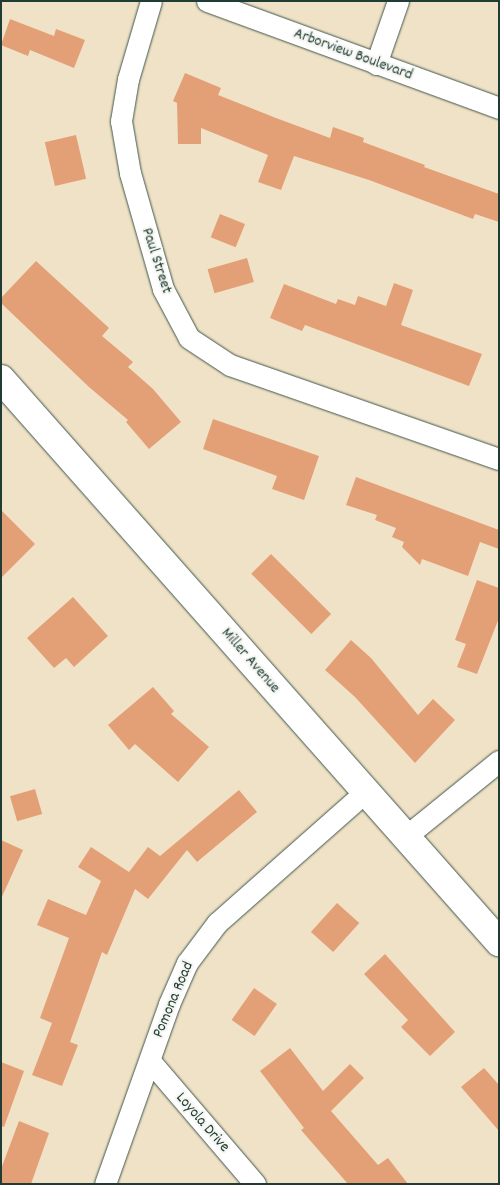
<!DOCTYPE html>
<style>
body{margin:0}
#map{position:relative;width:500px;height:1185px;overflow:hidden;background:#f0e2c7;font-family:Dekko,sans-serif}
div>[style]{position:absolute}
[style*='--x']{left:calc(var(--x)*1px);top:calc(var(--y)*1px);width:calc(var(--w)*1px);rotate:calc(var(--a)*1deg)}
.building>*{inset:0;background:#e3a077;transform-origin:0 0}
.roads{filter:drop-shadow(0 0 1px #3e564a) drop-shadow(0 0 1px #3e564a)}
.street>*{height:21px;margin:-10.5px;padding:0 10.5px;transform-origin:10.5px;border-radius:10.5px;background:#fff}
.secondary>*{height:28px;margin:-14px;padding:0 14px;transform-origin:14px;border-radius:14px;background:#fff}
span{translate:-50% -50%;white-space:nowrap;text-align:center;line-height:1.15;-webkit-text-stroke:4.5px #f6f6f2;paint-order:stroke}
.street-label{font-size:16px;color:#1f3d34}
.frame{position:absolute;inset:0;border:2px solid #1f3d34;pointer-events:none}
</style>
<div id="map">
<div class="building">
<i style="clip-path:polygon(10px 19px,54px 36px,56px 29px,85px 40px,74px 68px,30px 50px,28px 56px,1px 45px)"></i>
<i style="clip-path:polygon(185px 73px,221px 88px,218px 95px,276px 118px,330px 138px,333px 127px,364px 138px,363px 142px,425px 165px,424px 167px,499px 194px,499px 222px,475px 214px,473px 219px,369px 180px,294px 156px,281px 190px,258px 182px,268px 155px,201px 128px,201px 144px,178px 144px,177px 103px,173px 101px)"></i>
<i style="left:76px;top:135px;width:45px;height:32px;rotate:77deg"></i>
<i style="left:220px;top:214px;width:27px;height:25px;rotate:22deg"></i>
<i style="left:247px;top:258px;width:25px;height:41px;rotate:74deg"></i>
<i style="clip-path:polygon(36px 261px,109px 328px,102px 336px,133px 362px,128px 367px,153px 389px,181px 422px,149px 449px,126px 422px,128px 420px,89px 387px,1px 303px,1px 298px)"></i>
<i style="clip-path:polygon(394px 283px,413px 290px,401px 325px,482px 354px,469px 386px,305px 325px,302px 331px,270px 318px,284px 284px,336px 304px,338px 299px,355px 305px,358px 296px,386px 306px)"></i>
<i style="clip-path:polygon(213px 419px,319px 456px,304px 500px,272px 489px,277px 476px,203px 449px)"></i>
<i style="clip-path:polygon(356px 477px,499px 530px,499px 549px,480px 542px,468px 576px,422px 559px,420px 565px,402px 547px,404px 542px,392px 537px,396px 528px,375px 520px,377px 515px,346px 505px)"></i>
<i style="clip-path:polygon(1px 510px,35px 544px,1px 578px)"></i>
<i style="left:271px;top:554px;width:85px;height:28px;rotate:45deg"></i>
<i style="clip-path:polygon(477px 580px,499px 588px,499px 618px,477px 674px,457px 667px,466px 644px,455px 640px)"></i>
<i style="clip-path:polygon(73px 597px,108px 636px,74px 667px,66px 658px,54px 668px,27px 638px)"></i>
<i style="clip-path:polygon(351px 640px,371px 658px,418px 715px,433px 699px,455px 720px,415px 763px,355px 697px,325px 670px)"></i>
<i style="clip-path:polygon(153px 687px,174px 711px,171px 714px,209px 747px,178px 782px,135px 744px,129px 750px,108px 725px)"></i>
<i style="left:35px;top:789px;width:26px;height:26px;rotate:74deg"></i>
<i style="clip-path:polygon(239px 790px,257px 812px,197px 862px,187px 850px,148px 899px,135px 889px,107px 955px,102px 952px,70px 1042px,78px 1045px,62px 1086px,32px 1075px,52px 1023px,40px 1018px,69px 938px,37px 925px,48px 899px,86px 915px,101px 881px,78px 867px,91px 847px,129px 872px,148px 847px,160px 856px)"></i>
<i style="clip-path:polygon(1px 840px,23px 850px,1px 899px)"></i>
<i style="left:337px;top:903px;width:30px;height:39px;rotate:42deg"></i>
<i style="clip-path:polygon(385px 954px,455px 1032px,430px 1056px,401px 1027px,408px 1020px,364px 974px)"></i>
<i style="left:254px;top:988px;width:28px;height:39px;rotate:35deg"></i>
<i style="clip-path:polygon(290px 1048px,323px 1091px,350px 1064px,364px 1078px,331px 1111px,378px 1165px,388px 1158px,408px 1184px,348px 1184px,301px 1130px,304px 1128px,260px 1071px)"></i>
<i style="clip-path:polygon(1px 1062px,24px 1071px,4px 1127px,1px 1126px)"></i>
<i style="clip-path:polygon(484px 1068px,499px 1085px,499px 1131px,461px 1087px)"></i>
<i style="clip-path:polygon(19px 1121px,49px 1133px,31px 1184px,1px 1184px,1px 1169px)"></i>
</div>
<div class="roads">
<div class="street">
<i style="--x:151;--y:1;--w:81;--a:106.4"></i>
<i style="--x:128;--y:79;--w:43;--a:99.5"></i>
<i style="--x:121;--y:121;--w:53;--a:80.2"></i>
<i style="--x:130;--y:173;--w:121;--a:74.1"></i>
<i style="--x:163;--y:289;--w:55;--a:62"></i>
<i style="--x:189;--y:338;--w:49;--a:33.4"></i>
<i style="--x:230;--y:365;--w:285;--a:19.3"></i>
<i style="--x:207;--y:1;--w:311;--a:20.1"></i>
<i style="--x:376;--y:64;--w:67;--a:-70.8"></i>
<i style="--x:405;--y:837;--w:121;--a:-39"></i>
<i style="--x:150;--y:1061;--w:162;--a:49.5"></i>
<i style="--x:105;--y:1184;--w:191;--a:-70.4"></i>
<i style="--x:169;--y:1004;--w:45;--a:-66.3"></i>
<i style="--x:187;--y:963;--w:50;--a:-53.1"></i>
<i style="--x:217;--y:923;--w:198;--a:-41.5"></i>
</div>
<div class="secondary">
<i style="--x:1;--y:379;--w:752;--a:48.51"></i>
</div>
</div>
<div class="street-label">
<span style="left:353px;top:55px;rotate:20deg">Arborview Boulevard</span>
<span style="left:156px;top:261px;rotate:72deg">Paul Street</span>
<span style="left:250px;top:661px;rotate:49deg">Miller Avenue</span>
<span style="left:174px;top:1000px;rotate:-67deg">Pomona Road</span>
<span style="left:202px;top:1123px;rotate:49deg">Loyola Drive</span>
</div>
<div class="frame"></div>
</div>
